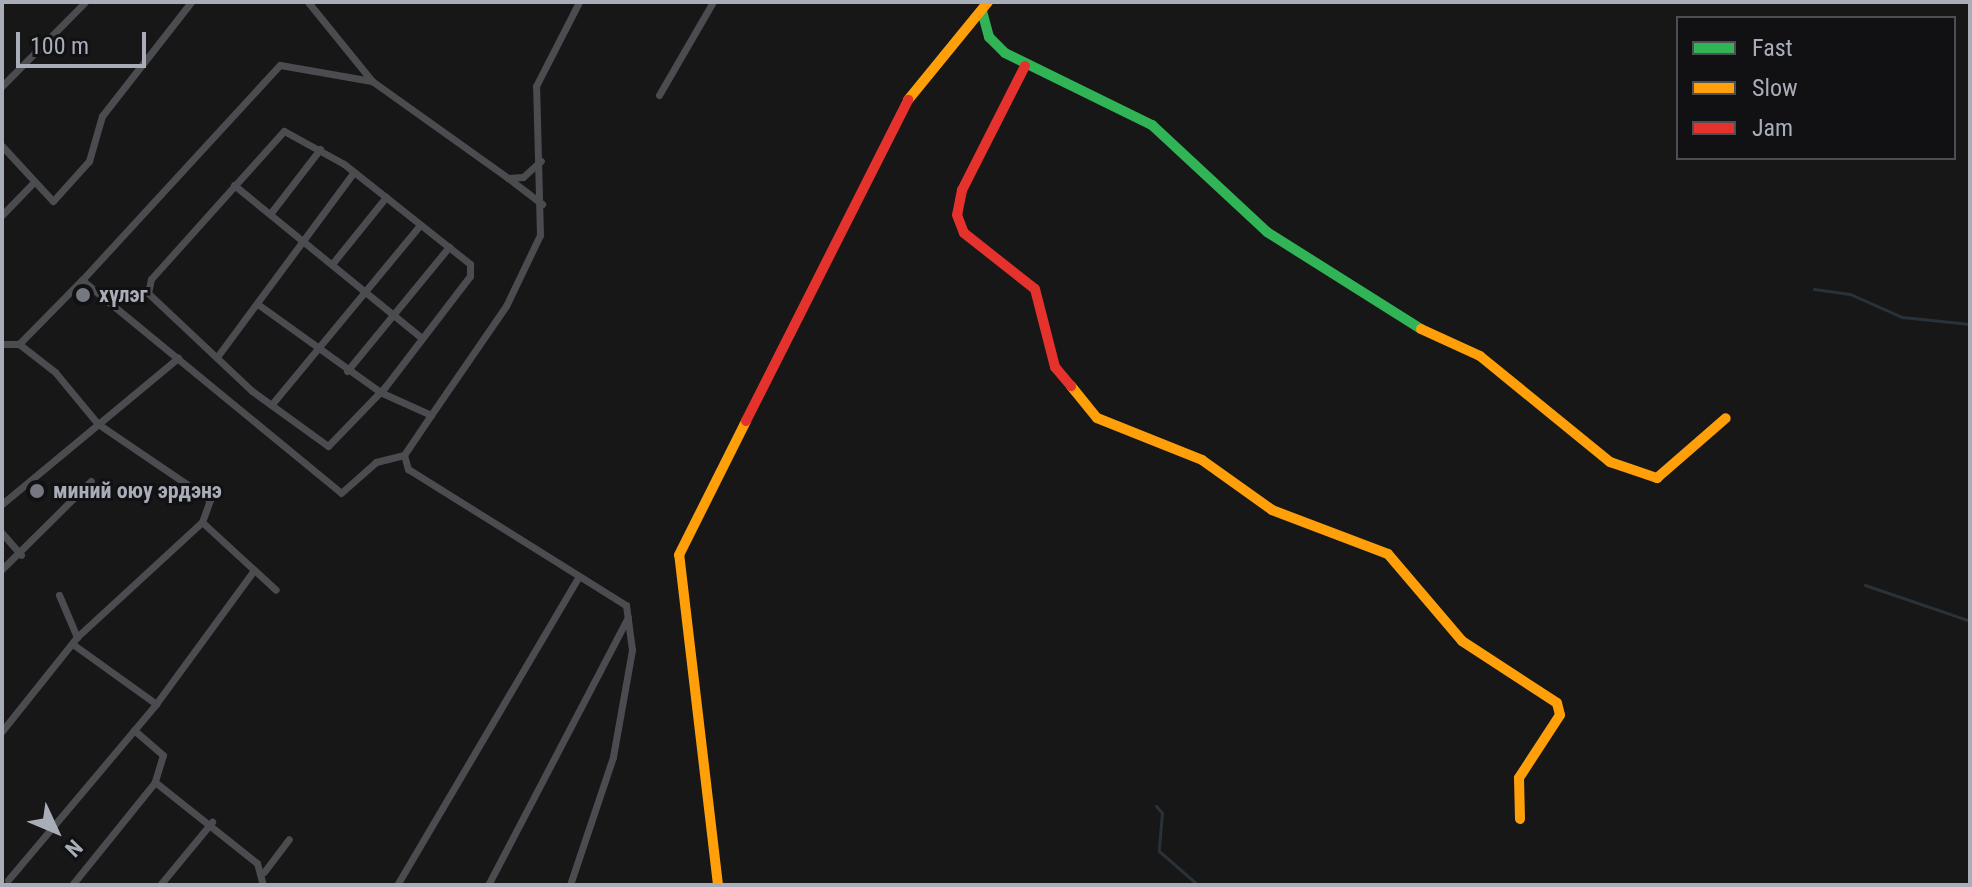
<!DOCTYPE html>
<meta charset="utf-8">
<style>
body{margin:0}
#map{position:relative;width:1972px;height:887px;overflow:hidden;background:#171717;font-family:"Roboto Condensed",sans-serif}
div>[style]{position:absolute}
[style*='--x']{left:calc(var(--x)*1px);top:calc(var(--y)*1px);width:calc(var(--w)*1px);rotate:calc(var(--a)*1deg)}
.stream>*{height:3px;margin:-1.5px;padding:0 1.5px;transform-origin:1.5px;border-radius:1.5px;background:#2a3239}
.street>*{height:7px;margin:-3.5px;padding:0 3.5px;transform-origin:3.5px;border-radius:3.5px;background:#4b4c50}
.fast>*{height:10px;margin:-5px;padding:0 5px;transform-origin:5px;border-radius:5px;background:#30b455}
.slow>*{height:10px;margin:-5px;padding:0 5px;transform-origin:5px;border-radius:5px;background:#ff9f0a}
.jam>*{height:10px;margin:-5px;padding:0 5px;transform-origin:5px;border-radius:5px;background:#e5322d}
.dots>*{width:22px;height:22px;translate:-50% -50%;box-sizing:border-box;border:4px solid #111113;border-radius:50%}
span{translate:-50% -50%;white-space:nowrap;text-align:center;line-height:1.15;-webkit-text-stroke:6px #111113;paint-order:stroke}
.poi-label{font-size:22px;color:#a8adb8;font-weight:700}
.left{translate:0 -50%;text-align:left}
.frame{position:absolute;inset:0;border:4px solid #a8adb8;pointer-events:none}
.legend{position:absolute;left:1676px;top:16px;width:280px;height:144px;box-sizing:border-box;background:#111113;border:2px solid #4d4f55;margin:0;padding:10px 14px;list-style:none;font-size:24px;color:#a8adb8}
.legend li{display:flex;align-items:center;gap:16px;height:40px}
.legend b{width:40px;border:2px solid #4d4f55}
.north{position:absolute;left:16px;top:791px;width:80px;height:80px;-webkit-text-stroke:6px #111113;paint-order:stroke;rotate:134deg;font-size:22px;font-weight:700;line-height:32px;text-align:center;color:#a8adb8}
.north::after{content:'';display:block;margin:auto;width:28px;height:36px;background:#a8adb8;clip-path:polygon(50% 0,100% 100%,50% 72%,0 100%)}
.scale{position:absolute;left:16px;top:32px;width:130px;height:36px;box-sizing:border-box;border:4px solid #a8adb8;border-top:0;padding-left:10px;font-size:24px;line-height:28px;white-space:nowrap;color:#a8adb8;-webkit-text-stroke:6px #111113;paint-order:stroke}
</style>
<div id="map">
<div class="stream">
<i style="--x:1814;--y:289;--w:36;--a:8"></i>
<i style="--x:1850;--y:294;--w:57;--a:23.9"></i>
<i style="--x:1902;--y:317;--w:68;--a:5.9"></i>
<i style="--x:1865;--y:585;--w:111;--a:18.9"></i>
<i style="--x:1156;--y:806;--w:9;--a:49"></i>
<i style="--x:1162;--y:813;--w:38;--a:95"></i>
<i style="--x:1159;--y:851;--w:52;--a:41.1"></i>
</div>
<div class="street">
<i style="--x:308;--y:2;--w:102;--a:51"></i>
<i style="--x:372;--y:81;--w:167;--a:35.5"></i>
<i style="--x:508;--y:178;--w:15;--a:-4"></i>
<i style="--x:523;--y:177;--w:24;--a:-42"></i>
<i style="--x:2;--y:86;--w:118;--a:-45.3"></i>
<i style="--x:659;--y:95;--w:108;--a:-59.9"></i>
<i style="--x:284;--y:131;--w:68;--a:28.8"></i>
<i style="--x:344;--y:164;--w:161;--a:38.4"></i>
<i style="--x:470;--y:264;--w:12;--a:90"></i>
<i style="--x:470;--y:276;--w:140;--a:127.4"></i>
<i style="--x:385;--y:387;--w:82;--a:134"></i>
<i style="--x:328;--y:446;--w:94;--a:-144.1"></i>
<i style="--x:252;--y:391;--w:143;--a:-136.7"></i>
<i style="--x:148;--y:293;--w:14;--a:-78"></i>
<i style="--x:151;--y:279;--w:199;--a:-48.1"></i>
<i style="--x:2;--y:146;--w:75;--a:47.2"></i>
<i style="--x:53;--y:201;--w:54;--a:-48"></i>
<i style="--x:89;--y:161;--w:47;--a:-73.9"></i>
<i style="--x:102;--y:116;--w:145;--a:-52"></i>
<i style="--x:508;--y:178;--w:43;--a:37.4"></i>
<i style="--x:234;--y:185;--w:239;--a:39.2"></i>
<i style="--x:270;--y:214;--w:82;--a:-52.4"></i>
<i style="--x:2;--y:215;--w:45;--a:-45.9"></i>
<i style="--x:332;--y:264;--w:86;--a:-51.1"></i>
<i style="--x:82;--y:280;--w:335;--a:39.4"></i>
<i style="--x:341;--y:493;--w:47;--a:-41.5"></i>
<i style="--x:376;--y:462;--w:29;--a:-14"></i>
<i style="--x:259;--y:305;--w:149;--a:35.7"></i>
<i style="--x:380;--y:392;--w:56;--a:24.3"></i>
<i style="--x:431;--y:415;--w:132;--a:-55.5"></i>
<i style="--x:506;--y:306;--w:79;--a:-64.4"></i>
<i style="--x:540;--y:235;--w:149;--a:-91.5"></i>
<i style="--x:536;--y:86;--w:94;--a:-62.9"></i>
<i style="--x:2;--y:344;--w:17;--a:0"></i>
<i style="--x:19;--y:344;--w:90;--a:-45.5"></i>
<i style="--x:82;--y:280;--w:292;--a:-47.4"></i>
<i style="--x:280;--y:65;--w:93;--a:9.9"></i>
<i style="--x:217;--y:357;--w:230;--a:-53.5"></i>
<i style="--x:347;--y:371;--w:161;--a:-50.6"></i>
<i style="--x:272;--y:404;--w:232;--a:-50.4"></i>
<i style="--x:431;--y:415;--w:48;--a:124"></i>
<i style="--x:404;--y:455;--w:15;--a:74"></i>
<i style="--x:408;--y:469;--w:257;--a:32"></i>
<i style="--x:626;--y:605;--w:45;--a:82.4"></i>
<i style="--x:632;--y:650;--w:109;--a:100.1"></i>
<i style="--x:613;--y:757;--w:135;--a:108.6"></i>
<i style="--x:2;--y:504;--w:229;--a:-39.7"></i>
<i style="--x:202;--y:522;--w:100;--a:42.6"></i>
<i style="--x:2;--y:533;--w:29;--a:49"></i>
<i style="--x:2;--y:569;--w:125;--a:-44.7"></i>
<i style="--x:59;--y:595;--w:46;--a:66.8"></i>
<i style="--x:74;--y:645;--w:101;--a:35.7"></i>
<i style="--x:134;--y:730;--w:38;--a:41"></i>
<i style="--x:163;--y:755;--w:28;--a:107"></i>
<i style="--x:155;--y:782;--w:130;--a:38.5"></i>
<i style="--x:257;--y:863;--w:23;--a:75"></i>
<i style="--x:2;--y:731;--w:120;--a:-51.4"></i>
<i style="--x:77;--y:637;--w:170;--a:-42.6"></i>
<i style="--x:202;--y:522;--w:23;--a:-70"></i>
<i style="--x:210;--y:500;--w:135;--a:-145.8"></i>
<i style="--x:98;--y:424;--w:67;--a:-129.6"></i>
<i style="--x:55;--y:372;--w:46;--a:-142.1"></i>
<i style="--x:264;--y:872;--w:41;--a:-52.9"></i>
<i style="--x:8;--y:880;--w:230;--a:-49.9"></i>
<i style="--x:156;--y:704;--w:166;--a:-53.8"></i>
<i style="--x:72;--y:885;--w:132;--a:-51.1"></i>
<i style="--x:160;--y:885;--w:82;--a:-50.5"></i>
<i style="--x:397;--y:885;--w:356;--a:-59.5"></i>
<i style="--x:488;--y:885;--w:302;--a:-62.4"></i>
</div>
<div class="fast">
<i style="--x:982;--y:11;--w:27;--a:75"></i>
<i style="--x:989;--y:37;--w:23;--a:45"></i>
<i style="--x:1005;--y:53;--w:164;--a:26.1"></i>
<i style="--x:1152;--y:125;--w:157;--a:42.9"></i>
<i style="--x:1267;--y:232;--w:182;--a:32.2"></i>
</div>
<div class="slow">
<i style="--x:908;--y:100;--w:127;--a:-50.8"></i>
<i style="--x:1421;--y:329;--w:65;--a:24.6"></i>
<i style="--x:1480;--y:356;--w:168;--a:39.2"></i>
<i style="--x:1610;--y:462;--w:50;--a:18.8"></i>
<i style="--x:1657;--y:478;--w:91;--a:-41"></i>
<i style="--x:1071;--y:386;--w:41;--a:50.9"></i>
<i style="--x:1097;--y:418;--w:113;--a:21.8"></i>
<i style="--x:1202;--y:460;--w:86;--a:35.5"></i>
<i style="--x:1272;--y:510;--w:124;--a:20.8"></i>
<i style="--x:1388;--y:554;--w:114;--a:49.6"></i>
<i style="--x:1462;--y:641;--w:113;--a:33.1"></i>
<i style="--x:1557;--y:703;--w:12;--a:76"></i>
<i style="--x:1560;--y:715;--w:75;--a:123.1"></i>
<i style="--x:1519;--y:778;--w:41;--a:88.6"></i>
<i style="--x:718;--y:885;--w:332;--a:-96.7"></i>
<i style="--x:679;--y:555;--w:150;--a:-63.4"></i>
</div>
<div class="jam">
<i style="--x:1025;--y:66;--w:139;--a:116.9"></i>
<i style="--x:962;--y:190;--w:25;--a:101"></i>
<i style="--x:957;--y:215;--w:19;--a:69"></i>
<i style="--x:964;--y:233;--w:90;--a:38.3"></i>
<i style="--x:1035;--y:289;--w:81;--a:75.6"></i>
<i style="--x:1055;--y:367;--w:25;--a:50"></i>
<i style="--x:746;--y:421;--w:360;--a:-63.2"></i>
</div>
<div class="dots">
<i style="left:83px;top:295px;background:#757880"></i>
<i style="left:37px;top:491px;background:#757880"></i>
</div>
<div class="poi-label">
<span class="left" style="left:99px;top:295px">хүлэг</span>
<span class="left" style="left:53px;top:491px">миний оюу эрдэнэ</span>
</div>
<div class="frame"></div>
<ul class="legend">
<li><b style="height:10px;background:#30b455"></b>Fast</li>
<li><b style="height:10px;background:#ff9f0a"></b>Slow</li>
<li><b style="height:10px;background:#e5322d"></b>Jam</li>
</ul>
<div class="north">N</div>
<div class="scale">100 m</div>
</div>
